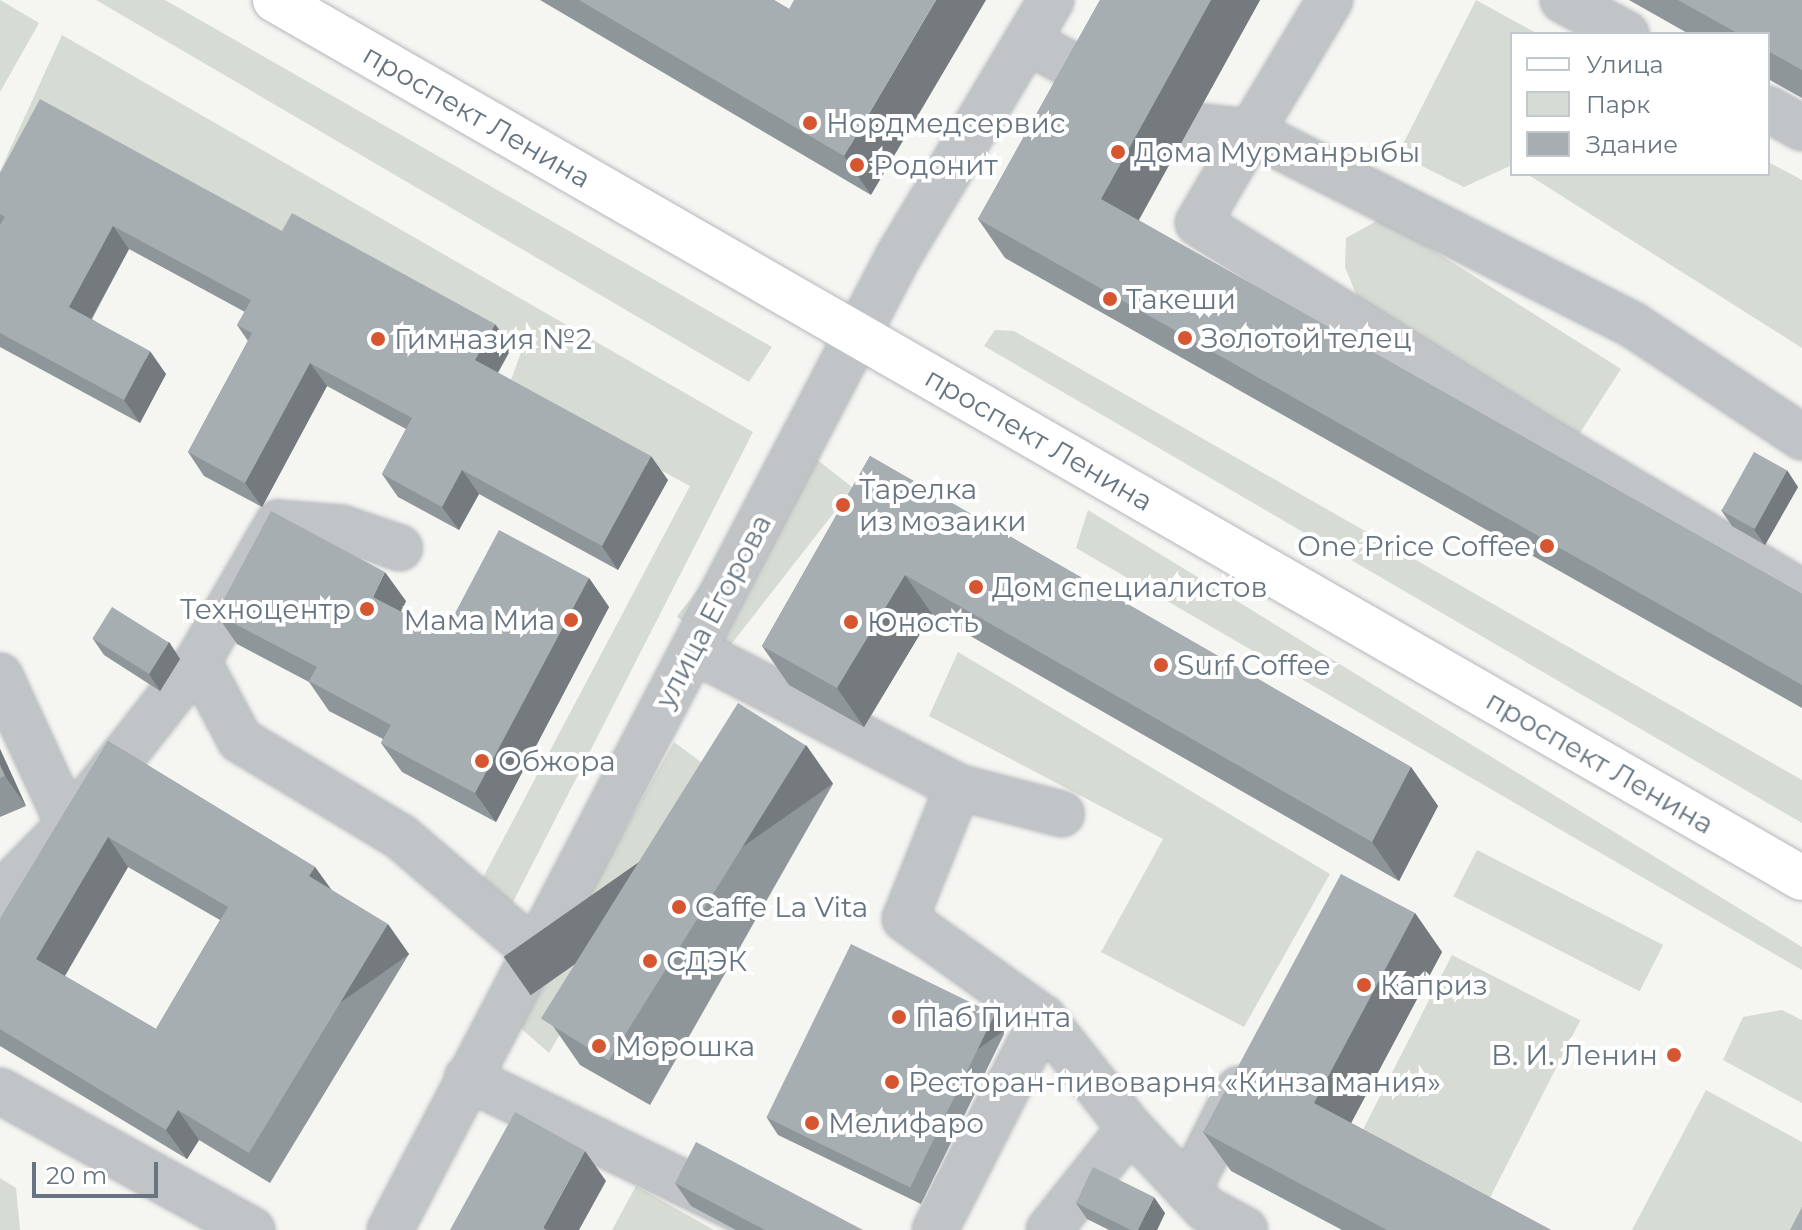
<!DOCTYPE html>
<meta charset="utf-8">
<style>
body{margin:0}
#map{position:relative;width:1802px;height:1230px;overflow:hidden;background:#f5f5f2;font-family:Montserrat,sans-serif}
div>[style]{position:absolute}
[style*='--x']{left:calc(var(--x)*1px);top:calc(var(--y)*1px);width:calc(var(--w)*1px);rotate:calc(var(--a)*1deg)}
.green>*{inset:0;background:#d6dcd3;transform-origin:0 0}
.roads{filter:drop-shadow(0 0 2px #b4b8bb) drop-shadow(0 0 2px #b4b8bb)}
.minor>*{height:44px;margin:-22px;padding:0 22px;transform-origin:22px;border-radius:22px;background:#c0c4c7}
.major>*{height:44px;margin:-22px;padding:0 22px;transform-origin:22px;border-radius:22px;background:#fff}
.wall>*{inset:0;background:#8f9699}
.shaded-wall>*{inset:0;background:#747a7d;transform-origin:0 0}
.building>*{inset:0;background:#a6aeb2;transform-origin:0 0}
.dots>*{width:22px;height:22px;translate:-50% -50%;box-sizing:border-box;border:4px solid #fff;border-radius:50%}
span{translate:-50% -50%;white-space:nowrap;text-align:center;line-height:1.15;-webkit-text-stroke:8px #fff;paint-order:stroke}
.street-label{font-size:28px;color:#667581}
.poi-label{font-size:28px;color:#667581}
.left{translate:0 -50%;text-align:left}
.right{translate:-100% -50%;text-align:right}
.legend{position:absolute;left:1510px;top:32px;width:260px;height:144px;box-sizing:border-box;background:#fff;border:2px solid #c2c8cd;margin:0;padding:10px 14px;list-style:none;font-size:24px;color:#667581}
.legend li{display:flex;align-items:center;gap:16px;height:40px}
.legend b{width:40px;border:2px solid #c2c8cd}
.scale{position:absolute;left:32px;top:1162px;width:126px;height:36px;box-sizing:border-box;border:4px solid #667581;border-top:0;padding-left:10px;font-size:24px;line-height:28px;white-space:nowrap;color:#667581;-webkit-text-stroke:6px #fff;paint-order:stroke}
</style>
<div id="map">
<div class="green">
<i style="clip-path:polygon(0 0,39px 23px,0 92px)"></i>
<i style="clip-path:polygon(96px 0,165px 0,772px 347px,749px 382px)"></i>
<i style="clip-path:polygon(1476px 0,1538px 34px,1512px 34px,1512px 165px,1464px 187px,1398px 154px)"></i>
<i style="clip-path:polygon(62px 35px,753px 432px,512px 904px,480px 883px,690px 486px,508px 388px,523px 347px,310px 225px,291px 243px,0 204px,0 171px)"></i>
<i style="clip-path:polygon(1768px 162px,1802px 180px,1802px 348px,1527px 174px,1768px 174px)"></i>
<i style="clip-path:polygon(1382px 218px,1621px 369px,1578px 436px,1358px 299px,1345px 267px,1346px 238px)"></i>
<i style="clip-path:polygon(995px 330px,1014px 331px,1802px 780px,1802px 823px,984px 346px)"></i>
<i style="left:806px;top:451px;width:60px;height:210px;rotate:38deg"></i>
<i style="clip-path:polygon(1088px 510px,1802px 947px,1802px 970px,1076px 548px)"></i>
<i style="clip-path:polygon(958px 652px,1330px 874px,1244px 1027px,1101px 952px,1163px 839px,929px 716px)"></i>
<i style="clip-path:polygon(674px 742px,713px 771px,549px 1053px,516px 1024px)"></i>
<i style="left:1477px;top:850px;width:209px;height:52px;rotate:27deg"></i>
<i style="left:1452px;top:955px;width:144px;height:203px;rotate:27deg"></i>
<i style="clip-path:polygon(1782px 1010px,1802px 1020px,1802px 1103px,1723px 1060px,1743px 1017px)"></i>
<i style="clip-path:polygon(1706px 1090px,1802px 1142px,1802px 1230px,1632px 1230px)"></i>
<i style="clip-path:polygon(0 1178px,16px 1188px,20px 1230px,0 1230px)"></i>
<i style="clip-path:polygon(636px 1186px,714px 1230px,612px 1230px)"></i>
</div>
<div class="roads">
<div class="minor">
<i style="--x:1330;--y:0;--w:154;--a:120.9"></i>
<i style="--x:1251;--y:132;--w:428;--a:26.8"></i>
<i style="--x:1633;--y:325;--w:203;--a:33.5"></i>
<i style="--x:1563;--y:0;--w:72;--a:28.4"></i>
<i style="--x:1027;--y:41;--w:88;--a:28.6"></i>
<i style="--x:1768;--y:109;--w:39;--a:29"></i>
<i style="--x:1188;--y:125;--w:63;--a:6.3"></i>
<i style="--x:1251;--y:132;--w:105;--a:120.2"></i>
<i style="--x:1198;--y:223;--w:414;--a:32"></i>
<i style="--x:1549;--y:442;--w:294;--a:30.7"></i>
<i style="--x:693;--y:650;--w:298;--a:27.3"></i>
<i style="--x:958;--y:787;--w:142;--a:111.9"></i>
<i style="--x:905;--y:919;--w:170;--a:35.7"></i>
<i style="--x:1043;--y:1018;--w:140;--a:51.7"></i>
<i style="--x:1130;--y:1128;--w:111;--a:46.8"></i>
<i style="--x:1206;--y:1209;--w:44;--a:28.3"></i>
<i style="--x:198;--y:661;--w:89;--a:62"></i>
<i style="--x:240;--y:740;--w:188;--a:31.1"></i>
<i style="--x:401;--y:837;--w:174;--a:40.6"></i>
<i style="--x:0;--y:676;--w:164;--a:65.2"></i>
<i style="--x:958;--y:787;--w:107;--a:14.6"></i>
<i style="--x:0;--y:895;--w:98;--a:-45.4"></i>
<i style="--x:69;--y:825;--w:209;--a:-51.8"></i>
<i style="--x:198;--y:661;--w:160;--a:-59.9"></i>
<i style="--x:278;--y:523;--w:64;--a:4.5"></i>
<i style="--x:342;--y:528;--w:61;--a:19"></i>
<i style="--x:467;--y:1078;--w:350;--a:25.8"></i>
<i style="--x:0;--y:1091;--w:288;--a:28.9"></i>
<i style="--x:1188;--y:1190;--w:113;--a:-63.2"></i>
<i style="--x:390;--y:1230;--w:1098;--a:-62.43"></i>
<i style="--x:898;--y:257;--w:299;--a:-59.2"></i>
<i style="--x:935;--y:1230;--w:238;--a:-63"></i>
<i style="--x:1049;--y:1230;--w:130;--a:-51.5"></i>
</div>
<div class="major">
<i style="--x:275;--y:0;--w:1761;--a:29.9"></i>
</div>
</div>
<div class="wall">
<i style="clip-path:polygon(540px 0,774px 0,789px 9px,871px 195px)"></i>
<i style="clip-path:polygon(1100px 0,1260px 0,1138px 220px,1802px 594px,1802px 708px,1005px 258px,978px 219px)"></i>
<i style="clip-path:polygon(1629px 0,1802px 0,1802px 98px,1768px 79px,1768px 34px,1689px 34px)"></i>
<i style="clip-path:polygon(0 173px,282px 231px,512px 347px,498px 373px,668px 480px,618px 570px,479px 494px,459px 530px,398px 497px,382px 474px,406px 429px,327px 386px,262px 507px,204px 476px,188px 452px,248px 341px,237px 325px,245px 312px,129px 249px,92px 319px,166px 374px,140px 423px,0 347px)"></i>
<i style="clip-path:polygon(870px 456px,1411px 767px,1438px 806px,1399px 881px,932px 614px,864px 727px,789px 685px,762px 646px)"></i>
<i style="clip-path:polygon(1798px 487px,1765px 545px,1732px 526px,1721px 510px)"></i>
<i style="clip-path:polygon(589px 578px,609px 607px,496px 822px,402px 772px,381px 743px,383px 739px,329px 711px,309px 682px,237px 644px,216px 614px,406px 601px,401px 612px,444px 634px)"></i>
<i style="clip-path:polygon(93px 639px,169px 642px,180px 659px,160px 691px,104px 655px)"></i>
<i style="clip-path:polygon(evenodd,108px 741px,315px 867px,331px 890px,409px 954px,270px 1183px,199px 1140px,187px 1159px,0 1046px,0 919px,108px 741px,128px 867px,220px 920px,156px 1029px,65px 976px,128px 867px)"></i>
<i style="clip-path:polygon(806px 745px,833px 784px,650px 1105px,580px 1065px,553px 1026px)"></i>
<i style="clip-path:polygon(0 749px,26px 806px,0 817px)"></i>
<i style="clip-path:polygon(1415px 913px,1442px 952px,1351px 1123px,1551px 1230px,1342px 1230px,1231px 1171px,1203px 1132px)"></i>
<i style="clip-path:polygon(995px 1014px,1006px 1030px,921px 1204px,778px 1135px,767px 1118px)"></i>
<i style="clip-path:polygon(675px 1183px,863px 1230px,736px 1230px,691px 1206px)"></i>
<i style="clip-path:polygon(1076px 1203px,1165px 1213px,1157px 1230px,1109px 1230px,1087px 1219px)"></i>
</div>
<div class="shaded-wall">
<i style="clip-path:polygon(936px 0,986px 0,871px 195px,844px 156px)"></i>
<i style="clip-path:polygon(1211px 0,1260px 0,1129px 238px,1101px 199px)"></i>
<i style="clip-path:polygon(113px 226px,129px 249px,85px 330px,69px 307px)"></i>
<i style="clip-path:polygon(495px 324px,512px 347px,491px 384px,475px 360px)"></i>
<i style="clip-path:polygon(150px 351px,166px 374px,140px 423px,124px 400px)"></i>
<i style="clip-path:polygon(310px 363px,327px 386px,262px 507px,245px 483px)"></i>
<i style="clip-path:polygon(651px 456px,668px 480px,618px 570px,602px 546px)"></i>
<i style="clip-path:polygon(462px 470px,479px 494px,459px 530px,442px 507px)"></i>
<i style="clip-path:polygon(1787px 470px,1798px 487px,1765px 545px,1753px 528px)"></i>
<i style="clip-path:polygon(385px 572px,406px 601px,394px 626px,373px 597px)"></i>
<i style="clip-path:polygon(905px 575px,932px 614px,864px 727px,837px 688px)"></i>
<i style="clip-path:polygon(589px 578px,609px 607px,496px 822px,475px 793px)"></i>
<i style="clip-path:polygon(169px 642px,180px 659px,160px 691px,149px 674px)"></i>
<i style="left:806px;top:745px;width:47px;height:369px;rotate:55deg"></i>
<i style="clip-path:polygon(0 749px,26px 806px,5px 776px,0 765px)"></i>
<i style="clip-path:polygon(1411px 767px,1438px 806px,1399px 881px,1372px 842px)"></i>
<i style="clip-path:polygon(108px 837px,128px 867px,57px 989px,36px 959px)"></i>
<i style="clip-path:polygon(315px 867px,336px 896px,309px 876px)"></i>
<i style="clip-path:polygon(1415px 913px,1442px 952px,1341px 1142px,1314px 1103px)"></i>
<i style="left:388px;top:924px;width:37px;height:268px;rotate:55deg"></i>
<i style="left:995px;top:1014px;width:19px;height:194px;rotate:55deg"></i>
<i style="clip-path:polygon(178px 1110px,199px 1140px,187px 1159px,166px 1130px)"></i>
<i style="clip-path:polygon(585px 1151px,606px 1181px,579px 1230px,545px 1230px,543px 1228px)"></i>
<i style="clip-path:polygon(1154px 1197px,1165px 1213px,1157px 1230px,1138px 1230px)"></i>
</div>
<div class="building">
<i style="clip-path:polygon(579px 0,774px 0,789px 9px,794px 0,936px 0,844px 156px)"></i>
<i style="clip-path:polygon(1100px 0,1211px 0,1101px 199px,1802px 594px,1802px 685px,978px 219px)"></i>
<i style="clip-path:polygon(1678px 0,1802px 0,1802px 70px,1768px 51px,1768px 34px,1739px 34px)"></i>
<i style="clip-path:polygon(40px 99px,282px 231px,292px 213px,495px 324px,475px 360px,651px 456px,602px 546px,462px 470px,442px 507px,382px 474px,412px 418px,310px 363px,245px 483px,188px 452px,252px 333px,237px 325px,251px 300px,113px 226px,69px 307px,150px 351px,124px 400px,0 333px,0 225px,5px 217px,0 214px,0 173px)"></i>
<i style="left:1754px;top:452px;width:38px;height:67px;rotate:29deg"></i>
<i style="clip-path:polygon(870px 456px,1411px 767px,1372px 842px,905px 575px,837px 688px,762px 646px)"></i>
<i style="clip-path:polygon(271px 511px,385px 572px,373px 597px,444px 634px,499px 530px,589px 578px,475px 793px,381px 743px,391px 725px,309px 681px,317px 667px,216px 614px)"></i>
<i style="left:112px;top:607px;width:67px;height:37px;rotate:32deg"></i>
<i style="left:738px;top:703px;width:80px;height:372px;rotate:32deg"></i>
<i style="clip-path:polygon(evenodd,108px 741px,315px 867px,309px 876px,388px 924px,249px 1153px,178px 1110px,166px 1130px,0 1029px,0 919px,108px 741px,108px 837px,228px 907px,156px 1029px,36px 959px,108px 837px)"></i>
<i style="clip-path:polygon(0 765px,5px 776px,0 778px)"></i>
<i style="clip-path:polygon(1341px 874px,1415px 913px,1314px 1103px,1551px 1230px,1387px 1230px,1203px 1132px)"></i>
<i style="left:851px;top:944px;width:160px;height:193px;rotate:26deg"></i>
<i style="clip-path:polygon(515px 1112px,585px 1151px,543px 1228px,547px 1230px,450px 1230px)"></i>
<i style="clip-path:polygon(696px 1142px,863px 1230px,765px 1230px,675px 1183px)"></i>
<i style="clip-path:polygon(1093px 1167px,1154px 1197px,1138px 1230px,1131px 1230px,1076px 1203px)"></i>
<i style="clip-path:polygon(1802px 1207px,1802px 1230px,1790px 1230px)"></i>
</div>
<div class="dots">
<i style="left:810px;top:123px;background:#d65631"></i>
<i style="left:1118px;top:152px;background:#d65631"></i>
<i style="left:857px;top:165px;background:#d65631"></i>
<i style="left:1110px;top:299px;background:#d65631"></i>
<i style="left:1185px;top:338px;background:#d65631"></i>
<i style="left:378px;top:339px;background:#d65631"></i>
<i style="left:843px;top:505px;background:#d65631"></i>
<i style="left:1547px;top:546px;background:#d65631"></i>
<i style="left:976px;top:587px;background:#d65631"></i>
<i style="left:367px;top:609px;background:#d65631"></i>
<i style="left:571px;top:620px;background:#d65631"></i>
<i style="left:851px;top:622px;background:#d65631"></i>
<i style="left:1161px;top:665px;background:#d65631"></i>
<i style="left:482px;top:761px;background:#d65631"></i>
<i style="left:679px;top:907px;background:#d65631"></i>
<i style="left:650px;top:961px;background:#d65631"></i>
<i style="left:1364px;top:985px;background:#d65631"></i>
<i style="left:899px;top:1017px;background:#d65631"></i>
<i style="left:599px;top:1046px;background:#d65631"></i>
<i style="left:1674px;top:1055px;background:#d65631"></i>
<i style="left:892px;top:1082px;background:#d65631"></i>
<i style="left:812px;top:1123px;background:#d65631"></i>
</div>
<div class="street-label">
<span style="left:477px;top:116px;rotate:30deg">проспект Ленина</span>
<span style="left:1039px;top:439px;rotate:30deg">проспект Ленина</span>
<span style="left:713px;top:611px;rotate:-62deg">улица Егорова</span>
<span style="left:1600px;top:762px;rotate:30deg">проспект Ленина</span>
</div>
<div class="poi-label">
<span class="left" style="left:826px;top:123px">Нордмедсервис</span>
<span class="left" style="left:1134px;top:152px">Дома Мурманрыбы</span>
<span class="left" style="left:873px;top:165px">Родонит</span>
<span class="left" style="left:1126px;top:299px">Taкеши</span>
<span class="left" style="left:1201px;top:338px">Золотой телец</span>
<span class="left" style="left:394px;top:339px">Гимназия №2</span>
<span class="left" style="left:859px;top:505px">Тарелка<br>из мозаики</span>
<span class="right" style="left:1531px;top:546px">One Price Coffee</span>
<span class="left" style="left:992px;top:587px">Дом специалистов</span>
<span class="right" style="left:351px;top:609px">Техноцентр</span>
<span class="right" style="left:555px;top:620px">Мама Миа</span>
<span class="left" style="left:867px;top:622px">Юность</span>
<span class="left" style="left:1177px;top:665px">Surf Coffee</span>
<span class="left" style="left:498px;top:761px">Обжора</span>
<span class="left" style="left:695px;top:907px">Caffe La Vita</span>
<span class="left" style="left:666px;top:961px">СДЭК</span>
<span class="left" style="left:1380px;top:985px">Каприз</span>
<span class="left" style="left:915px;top:1017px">Паб Пинта</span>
<span class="left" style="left:615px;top:1046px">Морошка</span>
<span class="right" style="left:1658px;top:1055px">В. И. Ленин</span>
<span class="left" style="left:908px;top:1082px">Ресторан-пивоварня «Кинза мания»</span>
<span class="left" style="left:828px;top:1123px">Мелифаро</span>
</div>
<ul class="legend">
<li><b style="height:10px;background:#fff"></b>Улица</li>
<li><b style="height:22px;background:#d6dcd3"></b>Парк</li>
<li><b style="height:22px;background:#a6aeb2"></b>Здание</li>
</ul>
<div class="scale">20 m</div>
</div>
